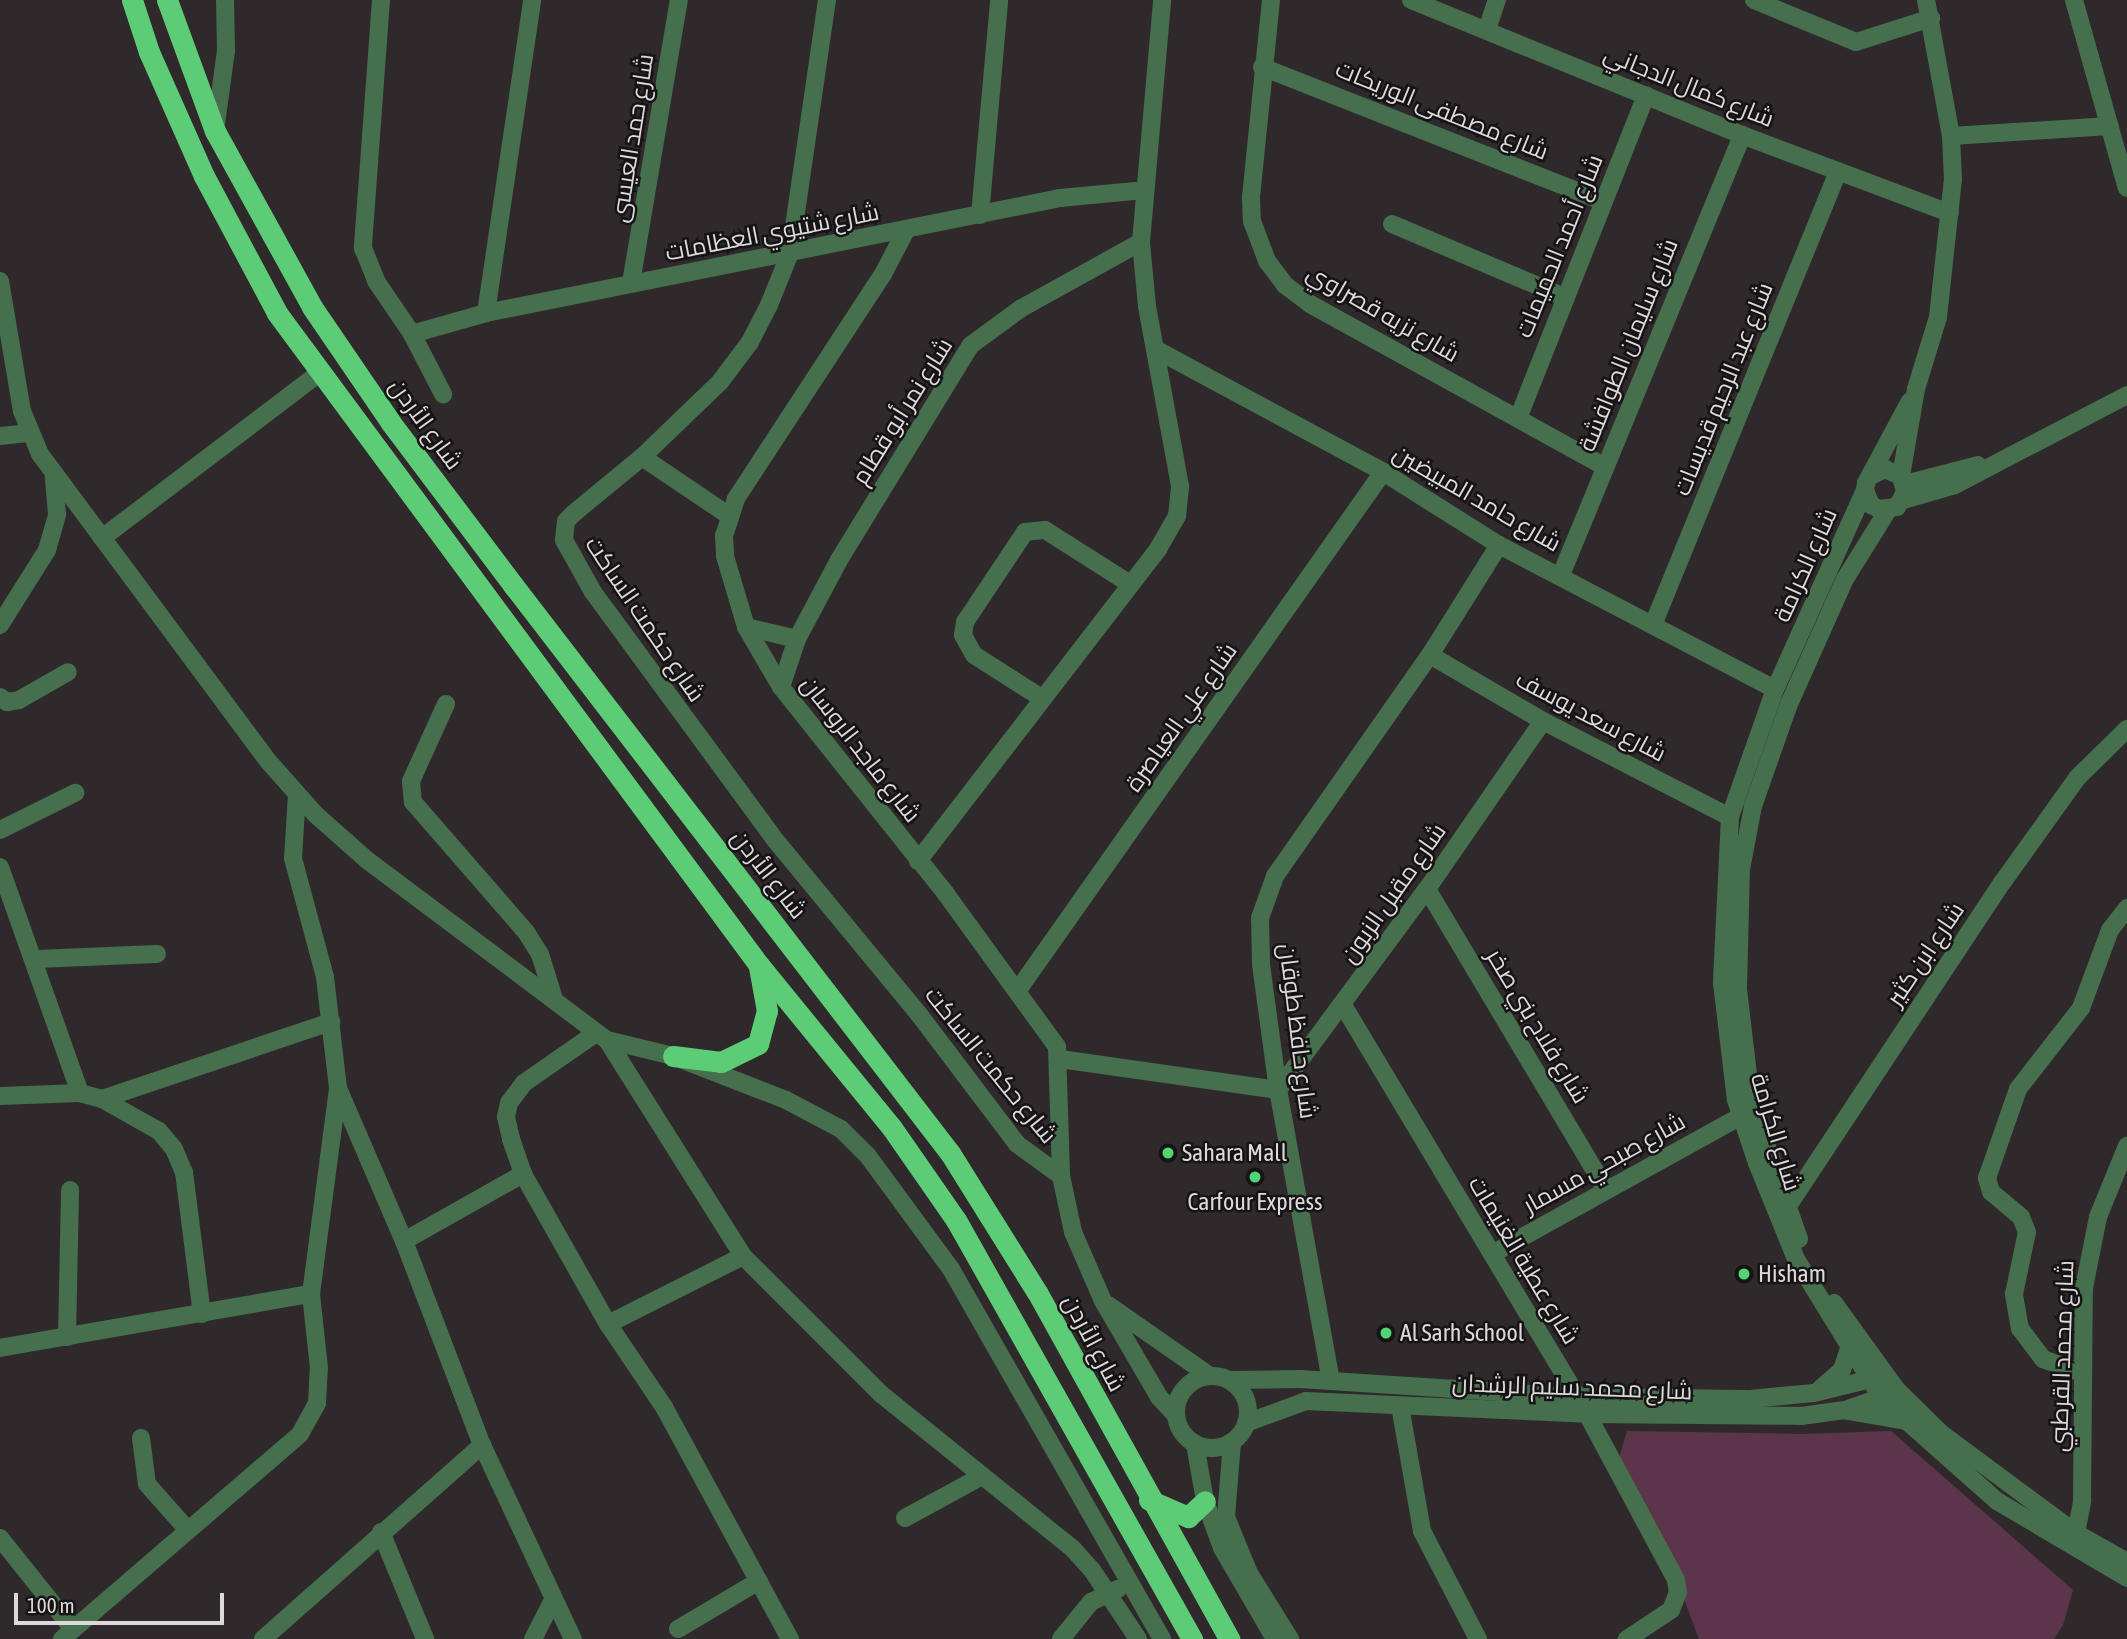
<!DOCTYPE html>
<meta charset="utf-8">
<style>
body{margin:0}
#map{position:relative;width:2127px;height:1639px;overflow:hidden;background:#30292c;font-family:"Asap Condensed",Cairo,sans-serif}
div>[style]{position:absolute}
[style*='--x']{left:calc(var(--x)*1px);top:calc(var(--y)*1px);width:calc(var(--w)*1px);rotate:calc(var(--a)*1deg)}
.green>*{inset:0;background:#5d354a}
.minor>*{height:18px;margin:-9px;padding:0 9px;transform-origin:9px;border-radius:9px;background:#456f4d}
.minor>.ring{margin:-9px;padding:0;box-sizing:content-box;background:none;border:18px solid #456f4d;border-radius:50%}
.highway>*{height:21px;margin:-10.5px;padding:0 10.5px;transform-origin:10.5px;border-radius:10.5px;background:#5dcc77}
.dots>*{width:19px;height:19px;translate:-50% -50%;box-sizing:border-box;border:4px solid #161314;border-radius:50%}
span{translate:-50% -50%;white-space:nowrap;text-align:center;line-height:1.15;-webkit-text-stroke:5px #161314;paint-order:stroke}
.street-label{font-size:24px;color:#ddd9db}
.poi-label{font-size:24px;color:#ddd9db}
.left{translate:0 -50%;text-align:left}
.scale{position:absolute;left:14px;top:1593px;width:210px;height:32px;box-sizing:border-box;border:4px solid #ddd9db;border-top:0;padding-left:9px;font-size:21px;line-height:24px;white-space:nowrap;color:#ddd9db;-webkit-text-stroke:5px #161314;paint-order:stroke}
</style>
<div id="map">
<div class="green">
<i style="clip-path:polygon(1627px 1431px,1803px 1434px,1891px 1431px,2073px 1590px,2063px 1625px,2054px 1639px,1699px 1639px,1670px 1562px,1619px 1458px)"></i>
</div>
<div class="minor">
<i style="--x:381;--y:0;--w:249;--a:94.2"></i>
<i style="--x:363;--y:248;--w:35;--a:68"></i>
<i style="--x:376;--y:281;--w:64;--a:55.8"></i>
<i style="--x:412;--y:334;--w:68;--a:62.7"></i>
<i style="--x:827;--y:0;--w:256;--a:98.3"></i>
<i style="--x:790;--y:253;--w:56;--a:112"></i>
<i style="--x:769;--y:305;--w:42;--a:117.2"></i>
<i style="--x:750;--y:342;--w:50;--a:126.9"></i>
<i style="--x:720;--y:382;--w:108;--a:136.1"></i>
<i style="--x:642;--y:457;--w:88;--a:140.5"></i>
<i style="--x:574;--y:513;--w:11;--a:135"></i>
<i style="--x:566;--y:521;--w:19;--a:96"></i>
<i style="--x:564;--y:540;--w:60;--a:60.9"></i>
<i style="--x:593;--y:592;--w:309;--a:53.7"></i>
<i style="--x:776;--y:841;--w:223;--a:50.5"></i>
<i style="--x:918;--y:1013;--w:164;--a:52.9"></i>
<i style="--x:1017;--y:1144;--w:54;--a:36"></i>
<i style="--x:1271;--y:0;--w:198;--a:95.8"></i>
<i style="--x:1251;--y:197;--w:24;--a:88"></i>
<i style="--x:1252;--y:221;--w:43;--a:69.4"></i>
<i style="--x:1267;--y:261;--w:30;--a:53"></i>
<i style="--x:1285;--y:285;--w:31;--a:37"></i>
<i style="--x:1310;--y:304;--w:336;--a:28.9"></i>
<i style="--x:1411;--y:0;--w:357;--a:22.2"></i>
<i style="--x:1742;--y:135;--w:222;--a:20.6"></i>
<i style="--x:1754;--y:0;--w:110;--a:22.4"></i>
<i style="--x:1856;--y:42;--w:79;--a:-17.7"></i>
<i style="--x:2074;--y:0;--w:195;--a:74.3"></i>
<i style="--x:1487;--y:30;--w:32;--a:-72"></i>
<i style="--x:1262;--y:67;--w:366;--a:21.5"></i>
<i style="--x:215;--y:131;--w:81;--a:-82.2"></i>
<i style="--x:226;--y:51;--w:51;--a:-91.1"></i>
<i style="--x:1951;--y:136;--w:159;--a:-3.6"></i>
<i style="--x:980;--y:215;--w:216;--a:-84.9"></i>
<i style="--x:1392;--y:224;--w:187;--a:23"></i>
<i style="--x:905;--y:232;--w:47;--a:117.6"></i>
<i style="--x:883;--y:274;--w:269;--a:123.2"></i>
<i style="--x:736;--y:499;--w:38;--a:108"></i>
<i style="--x:724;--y:535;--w:21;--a:87"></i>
<i style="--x:725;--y:556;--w:74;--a:73.5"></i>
<i style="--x:746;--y:627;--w:69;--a:59.7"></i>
<i style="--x:781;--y:687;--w:265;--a:51.4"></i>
<i style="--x:946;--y:894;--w:189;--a:54"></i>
<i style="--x:1057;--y:1047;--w:129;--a:88.2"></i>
<i style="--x:1061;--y:1176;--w:57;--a:77.9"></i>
<i style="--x:1073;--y:1232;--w:75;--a:66.5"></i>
<i style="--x:1103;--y:1301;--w:111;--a:59.7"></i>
<i style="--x:1159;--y:1397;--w:25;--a:47"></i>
<i style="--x:0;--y:281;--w:132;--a:80.4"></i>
<i style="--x:22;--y:411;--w:47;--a:67.3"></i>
<i style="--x:40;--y:454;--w:382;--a:53.4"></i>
<i style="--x:268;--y:761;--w:71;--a:48.4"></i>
<i style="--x:315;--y:814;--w:69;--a:41.5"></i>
<i style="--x:367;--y:860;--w:300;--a:36.9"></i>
<i style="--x:607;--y:1040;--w:68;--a:13.6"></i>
<i style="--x:673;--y:1056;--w:121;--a:21.3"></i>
<i style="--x:786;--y:1100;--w:62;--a:27.8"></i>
<i style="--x:841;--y:1129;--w:38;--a:45"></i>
<i style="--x:868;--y:1156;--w:140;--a:53.7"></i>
<i style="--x:951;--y:1269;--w:426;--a:60.3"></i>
<i style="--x:631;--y:283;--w:287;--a:-80.4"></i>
<i style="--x:486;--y:313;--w:316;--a:-81.6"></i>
<i style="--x:412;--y:334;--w:77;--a:-15.8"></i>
<i style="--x:486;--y:313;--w:585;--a:-11.33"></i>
<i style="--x:1060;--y:198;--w:84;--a:-5.4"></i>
<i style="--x:1155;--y:349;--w:259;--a:28.3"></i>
<i style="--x:1383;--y:472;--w:137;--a:32.2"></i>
<i style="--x:1499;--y:545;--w:311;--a:27.6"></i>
<i style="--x:1519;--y:416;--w:345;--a:-68.4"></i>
<i style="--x:0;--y:436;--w:30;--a:-6"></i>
<i style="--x:642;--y:457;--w:104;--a:34"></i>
<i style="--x:1870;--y:476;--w:17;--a:-25"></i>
<i style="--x:1885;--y:469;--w:17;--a:24"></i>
<i style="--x:1901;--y:476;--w:16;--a:76"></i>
<i style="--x:1905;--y:492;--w:17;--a:118"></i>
<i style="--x:1897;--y:507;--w:18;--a:174"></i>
<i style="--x:1879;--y:509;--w:9;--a:-153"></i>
<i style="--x:1871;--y:505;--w:16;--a:-112"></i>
<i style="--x:1865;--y:490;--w:7;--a:-82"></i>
<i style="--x:1866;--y:483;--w:93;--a:-61.8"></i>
<i style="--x:1901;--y:476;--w:88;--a:-80.2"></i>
<i style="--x:1916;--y:389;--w:75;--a:-73"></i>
<i style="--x:1938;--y:317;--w:138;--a:-83.8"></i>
<i style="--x:1953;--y:180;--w:44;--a:-92.6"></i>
<i style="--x:1951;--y:136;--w:138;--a:-100.4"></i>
<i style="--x:1905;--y:484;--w:75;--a:-14.6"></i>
<i style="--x:1865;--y:490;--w:218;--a:114.3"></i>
<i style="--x:1775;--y:689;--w:136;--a:109.4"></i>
<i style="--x:1730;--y:817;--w:166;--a:92.8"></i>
<i style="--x:1722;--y:983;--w:118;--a:83.2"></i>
<i style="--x:1736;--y:1100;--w:66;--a:71.6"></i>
<i style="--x:1757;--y:1163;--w:104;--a:67.9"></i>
<i style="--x:1796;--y:1259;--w:164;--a:58.4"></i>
<i style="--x:1882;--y:1399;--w:154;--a:41.6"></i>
<i style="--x:1997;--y:1501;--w:151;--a:30.6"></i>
<i style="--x:1903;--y:500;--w:54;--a:-16.1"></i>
<i style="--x:1955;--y:485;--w:194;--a:-27.6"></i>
<i style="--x:102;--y:538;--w:273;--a:-37.2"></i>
<i style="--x:1561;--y:575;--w:476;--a:-67.6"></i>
<i style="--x:0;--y:625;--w:89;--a:-57.9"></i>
<i style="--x:47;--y:550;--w:37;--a:-74"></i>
<i style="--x:57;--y:514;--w:37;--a:-95"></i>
<i style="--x:1653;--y:625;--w:490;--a:-67.8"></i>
<i style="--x:746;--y:627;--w:52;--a:13.2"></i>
<i style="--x:1430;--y:655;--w:131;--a:30.3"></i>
<i style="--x:1543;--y:721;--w:210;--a:27.2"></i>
<i style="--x:781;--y:687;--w:51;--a:-71.6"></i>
<i style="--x:797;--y:639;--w:89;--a:-62"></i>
<i style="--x:839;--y:560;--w:252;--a:-58.5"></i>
<i style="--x:971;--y:345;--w:61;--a:-36.3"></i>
<i style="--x:1020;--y:309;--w:138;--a:-29"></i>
<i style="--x:0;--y:697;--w:9;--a:36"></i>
<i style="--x:7;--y:702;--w:12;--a:-9"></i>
<i style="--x:19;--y:700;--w:56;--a:-29.7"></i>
<i style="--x:1040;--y:697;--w:78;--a:-147.5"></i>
<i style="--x:974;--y:655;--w:23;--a:-119"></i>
<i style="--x:963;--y:635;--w:13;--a:-81"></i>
<i style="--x:965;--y:622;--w:108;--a:-56.3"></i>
<i style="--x:1025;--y:532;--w:20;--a:-6"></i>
<i style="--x:1045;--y:530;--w:101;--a:32.4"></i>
<i style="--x:446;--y:704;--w:85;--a:114.4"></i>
<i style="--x:411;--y:781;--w:21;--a:85"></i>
<i style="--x:413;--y:802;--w:172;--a:49"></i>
<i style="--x:526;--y:932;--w:26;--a:58"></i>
<i style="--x:540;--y:954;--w:44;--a:72.8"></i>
<i style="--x:0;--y:830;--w:84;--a:-26.3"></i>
<i style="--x:918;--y:861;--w:394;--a:-52.4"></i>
<i style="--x:1158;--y:549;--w:38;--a:-60"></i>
<i style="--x:1177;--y:516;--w:30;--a:-84"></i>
<i style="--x:1180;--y:486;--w:183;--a:-100.4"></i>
<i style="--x:1147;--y:306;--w:64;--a:-95.4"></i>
<i style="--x:1141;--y:242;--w:243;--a:-85"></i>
<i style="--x:0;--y:867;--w:240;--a:70.5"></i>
<i style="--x:1427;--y:889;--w:349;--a:59.2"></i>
<i style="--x:36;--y:959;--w:121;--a:-2.4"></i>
<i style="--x:1018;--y:990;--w:634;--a:-54.83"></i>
<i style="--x:1343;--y:1005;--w:457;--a:59.1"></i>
<i style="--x:1578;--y:1397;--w:208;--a:61.8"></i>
<i style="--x:1676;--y:1580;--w:12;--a:81"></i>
<i style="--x:1678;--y:1592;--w:19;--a:111"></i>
<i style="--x:1671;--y:1610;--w:53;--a:146.6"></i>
<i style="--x:596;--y:1033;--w:88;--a:145.2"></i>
<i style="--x:524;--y:1083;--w:25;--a:127"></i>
<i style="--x:509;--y:1103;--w:14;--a:102"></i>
<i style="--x:506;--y:1117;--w:23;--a:77"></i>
<i style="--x:511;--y:1139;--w:37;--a:71"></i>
<i style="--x:523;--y:1174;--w:172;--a:60.5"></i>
<i style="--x:608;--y:1324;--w:100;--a:56"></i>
<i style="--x:664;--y:1407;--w:264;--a:61.5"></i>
<i style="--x:607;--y:1040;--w:255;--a:57.8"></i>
<i style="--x:743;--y:1256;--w:195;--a:45"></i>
<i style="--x:881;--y:1394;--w:247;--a:38.9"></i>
<i style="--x:1073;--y:1549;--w:28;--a:48"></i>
<i style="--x:1092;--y:1570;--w:83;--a:56.3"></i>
<i style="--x:1060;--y:1059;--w:220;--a:8.1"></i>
<i style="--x:338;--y:1088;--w:167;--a:66.7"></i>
<i style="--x:404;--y:1241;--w:218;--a:69.1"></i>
<i style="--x:482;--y:1445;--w:214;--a:64.9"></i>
<i style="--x:1278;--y:1090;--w:250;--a:-53.5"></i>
<i style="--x:1427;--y:889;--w:204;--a:-55.4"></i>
<i style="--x:0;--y:1096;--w:80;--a:-2.1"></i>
<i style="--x:80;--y:1093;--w:23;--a:15"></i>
<i style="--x:102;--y:1099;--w:65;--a:29.3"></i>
<i style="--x:159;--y:1131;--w:23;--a:50"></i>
<i style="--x:174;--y:1149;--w:25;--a:67"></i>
<i style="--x:184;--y:1172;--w:143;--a:82.8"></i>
<i style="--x:102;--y:1099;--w:242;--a:-18.6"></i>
<i style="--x:1784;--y:1212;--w:395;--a:-56.5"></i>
<i style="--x:2002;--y:883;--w:130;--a:-54.4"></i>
<i style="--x:2078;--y:777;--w:69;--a:-44.4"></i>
<i style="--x:1799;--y:1239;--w:147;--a:-109.1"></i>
<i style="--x:1751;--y:1100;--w:112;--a:-96.7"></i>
<i style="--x:1738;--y:989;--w:120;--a:-88.6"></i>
<i style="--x:1741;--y:869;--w:64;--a:-79.2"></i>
<i style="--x:1753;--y:806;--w:108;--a:-70.6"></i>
<i style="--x:1789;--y:704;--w:137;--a:-65.9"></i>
<i style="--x:1845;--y:579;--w:81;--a:-58.1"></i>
<i style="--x:404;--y:1241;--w:137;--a:-29.4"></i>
<i style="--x:1492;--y:1254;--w:285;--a:-29"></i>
<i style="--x:1834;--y:1303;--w:107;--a:54.1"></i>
<i style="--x:1897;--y:1390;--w:63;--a:44.4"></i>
<i style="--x:1942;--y:1434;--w:167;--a:36.5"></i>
<i style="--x:2076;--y:1533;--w:59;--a:29.6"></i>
<i style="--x:1108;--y:1305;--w:124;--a:34.8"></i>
<i style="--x:608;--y:1324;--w:151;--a:-26.7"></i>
<i style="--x:67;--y:1337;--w:147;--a:-88.8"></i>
<i style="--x:0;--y:1348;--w:316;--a:-9.9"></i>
<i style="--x:2082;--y:1373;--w:41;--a:-160.3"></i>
<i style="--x:2043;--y:1359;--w:38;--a:-127"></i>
<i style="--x:2020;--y:1329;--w:36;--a:-100"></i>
<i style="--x:2014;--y:1294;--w:63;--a:-78.2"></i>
<i style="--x:2027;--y:1232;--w:16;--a:-112"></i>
<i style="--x:2021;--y:1217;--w:39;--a:-140"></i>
<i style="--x:1991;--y:1192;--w:15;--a:-106"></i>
<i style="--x:1987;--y:1178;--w:94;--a:-70.8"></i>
<i style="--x:2018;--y:1089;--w:103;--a:-52.1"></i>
<i style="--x:2081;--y:1008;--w:83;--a:-69.6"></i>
<i style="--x:2110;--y:930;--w:28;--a:-52"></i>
<i class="ring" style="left:1176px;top:1376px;width:54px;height:54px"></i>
<i style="--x:1229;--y:1380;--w:71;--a:-0.8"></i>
<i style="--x:1300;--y:1379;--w:279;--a:3.7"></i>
<i style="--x:1578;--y:1397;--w:172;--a:0.7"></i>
<i style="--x:1750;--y:1399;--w:64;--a:-5.4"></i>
<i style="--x:1814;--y:1393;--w:67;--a:-13.8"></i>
<i style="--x:1331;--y:1381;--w:296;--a:-100.3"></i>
<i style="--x:1278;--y:1090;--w:127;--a:-97.7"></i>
<i style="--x:1261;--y:964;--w:46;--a:-91.2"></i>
<i style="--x:1260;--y:918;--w:45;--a:-70.3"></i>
<i style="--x:1275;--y:876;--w:270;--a:-55"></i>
<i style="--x:1430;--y:655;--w:130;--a:-57.9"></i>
<i style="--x:1820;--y:1389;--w:29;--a:-41"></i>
<i style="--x:1842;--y:1370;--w:22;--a:-72"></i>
<i style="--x:1400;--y:1406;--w:127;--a:80"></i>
<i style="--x:1422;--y:1531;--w:122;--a:62.6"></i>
<i style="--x:1848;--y:1411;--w:60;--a:9.6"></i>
<i style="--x:1246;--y:1423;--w:64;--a:-20.1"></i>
<i style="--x:1306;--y:1401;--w:282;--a:2.6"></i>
<i style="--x:1588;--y:1414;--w:213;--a:0.5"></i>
<i style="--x:1801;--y:1416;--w:44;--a:-7.8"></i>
<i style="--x:1845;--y:1410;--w:49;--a:-19.2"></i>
<i style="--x:141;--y:1438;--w:46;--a:82.6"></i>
<i style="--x:147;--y:1484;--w:60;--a:48.4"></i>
<i style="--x:1232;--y:1442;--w:75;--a:94.6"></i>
<i style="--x:1226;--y:1517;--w:61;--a:67.7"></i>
<i style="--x:1249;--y:1573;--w:78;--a:58.2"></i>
<i style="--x:1195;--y:1444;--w:58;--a:80"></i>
<i style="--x:1205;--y:1501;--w:50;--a:70.1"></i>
<i style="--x:1222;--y:1548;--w:105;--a:59.8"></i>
<i style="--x:905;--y:1518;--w:88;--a:-28.6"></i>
<i style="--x:381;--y:1532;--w:116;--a:67.6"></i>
<i style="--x:2076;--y:1533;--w:33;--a:-79"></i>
<i style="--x:2082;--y:1501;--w:213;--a:-89.5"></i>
<i style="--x:2084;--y:1288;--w:72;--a:-78.8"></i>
<i style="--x:2098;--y:1217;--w:77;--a:-67.8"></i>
<i style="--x:0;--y:1538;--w:117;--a:51.3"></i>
<i style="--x:678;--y:1629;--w:94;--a:-30.7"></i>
<i style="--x:62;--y:1639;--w:314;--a:-40.7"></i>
<i style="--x:300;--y:1434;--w:35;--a:-61"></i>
<i style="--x:317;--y:1403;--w:35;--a:-87"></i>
<i style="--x:319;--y:1368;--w:74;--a:-96.2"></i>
<i style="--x:311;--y:1294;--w:208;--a:-82.5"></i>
<i style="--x:338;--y:1088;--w:112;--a:-96.7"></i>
<i style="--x:325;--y:977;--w:123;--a:-105.1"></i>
<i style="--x:293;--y:858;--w:63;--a:-86.4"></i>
<i style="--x:263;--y:1639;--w:293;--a:-41.5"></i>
<i style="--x:533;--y:1639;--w:44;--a:-62.9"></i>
<i style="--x:1061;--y:1639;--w:48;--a:-51"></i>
<i style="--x:1091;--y:1602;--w:30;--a:-26"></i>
</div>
<div class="highway">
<i style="--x:132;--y:0;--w:55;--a:71.9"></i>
<i style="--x:149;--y:52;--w:136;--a:66.1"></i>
<i style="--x:204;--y:176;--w:155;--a:61.9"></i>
<i style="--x:277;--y:313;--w:811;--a:53.53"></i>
<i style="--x:759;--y:965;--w:210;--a:50.8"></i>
<i style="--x:892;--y:1128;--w:112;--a:55.2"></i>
<i style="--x:956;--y:1220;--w:481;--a:60.6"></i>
<i style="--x:167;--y:0;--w:140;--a:69.9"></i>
<i style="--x:215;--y:131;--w:201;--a:61.1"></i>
<i style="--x:312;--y:307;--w:140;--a:55.7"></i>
<i style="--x:391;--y:423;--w:203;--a:53"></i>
<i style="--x:513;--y:585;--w:717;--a:52.43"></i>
<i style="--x:950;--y:1153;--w:164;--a:58"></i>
<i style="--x:1037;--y:1292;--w:397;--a:61"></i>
<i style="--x:673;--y:1056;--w:48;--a:7.1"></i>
<i style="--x:721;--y:1062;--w:41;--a:-25.9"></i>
<i style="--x:758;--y:1044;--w:34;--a:-75"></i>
<i style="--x:767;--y:1011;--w:45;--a:-100.3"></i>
<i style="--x:1149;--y:1500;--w:43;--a:23.6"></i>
<i style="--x:1188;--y:1517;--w:23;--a:-43"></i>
</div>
<div class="dots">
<i style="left:1168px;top:1153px;background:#50d674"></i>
<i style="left:1255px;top:1177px;background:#50d674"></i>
<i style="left:1744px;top:1274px;background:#50d674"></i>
<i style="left:1386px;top:1333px;background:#50d674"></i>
</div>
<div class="street-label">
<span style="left:1689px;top:86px;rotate:22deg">شارع كمال الدجاني</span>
<span style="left:1442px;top:110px;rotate:22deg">شارع مصطفى الوريكات</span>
<span style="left:632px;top:138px;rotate:-81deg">شارع حمد العيسى</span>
<span style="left:772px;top:232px;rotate:-11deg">شارع شتيوي العظامات</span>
<span style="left:1559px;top:246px;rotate:-68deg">شارع أحمد الحميمات</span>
<span style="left:1383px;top:313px;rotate:30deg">شارع نزيه قصراوي</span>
<span style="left:1628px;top:345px;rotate:-68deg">شارع سليمان الطوافشة</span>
<span style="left:1723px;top:389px;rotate:-68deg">شارع عبد الرحيم قديسات</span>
<span style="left:902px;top:411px;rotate:-58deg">شارع نمر أبو قطام</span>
<span style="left:426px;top:424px;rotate:54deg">شارع الأردن</span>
<span style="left:1477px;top:498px;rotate:30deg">شارع حامد المبيضين</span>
<span style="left:1805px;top:565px;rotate:-66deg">شارع الكرامة</span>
<span style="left:645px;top:619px;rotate:56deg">شارع حكمت الساكت</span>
<span style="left:1591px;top:716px;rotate:28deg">شارع سعد يوسف</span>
<span style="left:1181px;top:717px;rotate:-55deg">شارع علي العياصرة</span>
<span style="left:861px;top:749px;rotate:52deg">شارع ماجد الروسان</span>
<span style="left:769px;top:874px;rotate:52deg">شارع الأردن</span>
<span style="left:1393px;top:893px;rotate:-55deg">شارع مقبل الزبون</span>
<span style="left:1925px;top:954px;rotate:-56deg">شارع ابن كثير</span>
<span style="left:1538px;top:1026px;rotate:59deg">شارع فلاح بني صخر</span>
<span style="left:1298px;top:1031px;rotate:83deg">شارع حافظ طوقان</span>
<span style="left:991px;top:1065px;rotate:51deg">شارع حكمت الساكت</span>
<span style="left:1776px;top:1132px;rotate:73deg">شارع الكرامة</span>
<span style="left:1604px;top:1163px;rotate:-29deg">شارع صبحي مسمار</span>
<span style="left:1524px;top:1260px;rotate:59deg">شارع عطية الغنيمات</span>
<span style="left:1094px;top:1343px;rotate:62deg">شارع الأردن</span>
<span style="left:2062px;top:1356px;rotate:-88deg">شارع محمد القرطبي</span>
<span style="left:1572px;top:1387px;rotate:2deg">شارع محمد سليم الرشدان</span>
</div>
<div class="poi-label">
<span class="left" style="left:1182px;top:1153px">Sahara Mall</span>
<span style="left:1255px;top:1202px">Carfour Express</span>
<span class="left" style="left:1758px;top:1274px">Hisham</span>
<span class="left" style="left:1400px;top:1333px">Al Sarh School</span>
</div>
<div class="scale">100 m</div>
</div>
